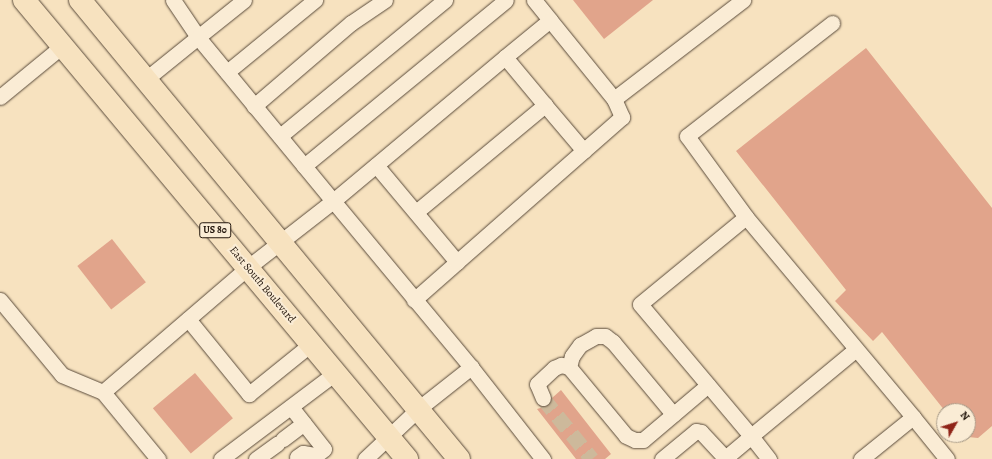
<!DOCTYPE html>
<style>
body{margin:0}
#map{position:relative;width:992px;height:459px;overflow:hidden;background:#f7e2bf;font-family:Alegreya,serif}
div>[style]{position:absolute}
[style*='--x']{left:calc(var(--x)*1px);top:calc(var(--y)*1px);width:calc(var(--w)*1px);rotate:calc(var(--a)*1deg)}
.building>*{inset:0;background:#e1a48b;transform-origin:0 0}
.minor-tunnel>*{height:15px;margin-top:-7.5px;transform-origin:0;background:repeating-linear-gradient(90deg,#cdb99b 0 15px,transparent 0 23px)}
.roads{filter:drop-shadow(0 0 1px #594a3a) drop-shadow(0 0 1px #594a3a)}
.minor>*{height:15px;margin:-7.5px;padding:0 7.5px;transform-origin:7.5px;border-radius:7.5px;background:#faecd5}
.highway>*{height:22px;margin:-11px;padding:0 11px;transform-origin:11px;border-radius:11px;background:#f7e2bf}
span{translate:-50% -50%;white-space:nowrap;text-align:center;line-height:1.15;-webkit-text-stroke:4px #faecd5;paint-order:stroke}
.shield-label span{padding:1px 3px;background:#faecd5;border:1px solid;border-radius:3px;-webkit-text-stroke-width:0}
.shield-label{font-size:10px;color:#24170d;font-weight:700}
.street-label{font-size:11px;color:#24170d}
.north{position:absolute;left:936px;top:403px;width:40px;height:40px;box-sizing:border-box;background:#faecd5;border:1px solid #a49785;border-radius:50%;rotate:51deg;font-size:11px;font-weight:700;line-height:16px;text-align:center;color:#24170d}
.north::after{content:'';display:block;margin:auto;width:14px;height:18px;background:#8f2418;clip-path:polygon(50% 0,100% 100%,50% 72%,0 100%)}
</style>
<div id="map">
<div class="building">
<i style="clip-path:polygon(573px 0,653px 0,604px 39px)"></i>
<i style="clip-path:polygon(866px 48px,992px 208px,992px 426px,978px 438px,968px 437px,968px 411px,945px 411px,882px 332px,873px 341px,835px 301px,846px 290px,736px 151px)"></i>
<i style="left:112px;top:239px;width:55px;height:44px;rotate:52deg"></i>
<i style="left:195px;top:373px;width:59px;height:55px;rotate:50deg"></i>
<i style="clip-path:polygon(561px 390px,611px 454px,605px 459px,576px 459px,537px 409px,547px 406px,552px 398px)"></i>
</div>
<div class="minor-tunnel">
<i style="--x:543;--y:398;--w:78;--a:51.2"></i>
</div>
<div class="roads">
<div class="minor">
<i style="--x:173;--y:0;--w:45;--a:56"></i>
<i style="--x:198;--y:37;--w:59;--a:-38.8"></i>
<i style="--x:534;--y:0;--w:26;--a:51"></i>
<i style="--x:505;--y:57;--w:62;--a:50.2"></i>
<i style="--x:227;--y:72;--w:114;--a:-39.3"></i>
<i style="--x:0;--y:97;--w:80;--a:-39.4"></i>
<i style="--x:614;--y:99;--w:163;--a:-37.5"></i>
<i style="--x:254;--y:106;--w:128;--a:-40.6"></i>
<i style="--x:351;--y:23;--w:41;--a:-34.1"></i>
<i style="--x:280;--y:136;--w:214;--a:-39.5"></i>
<i style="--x:304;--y:166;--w:261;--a:-39.4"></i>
<i style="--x:416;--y:212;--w:168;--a:-39.7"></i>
<i style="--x:545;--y:105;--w:60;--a:49.7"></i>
<i style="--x:746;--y:217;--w:261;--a:50.1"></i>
<i style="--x:913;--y:417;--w:67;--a:141.1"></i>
<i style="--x:0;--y:300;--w:97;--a:50.4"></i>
<i style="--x:62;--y:375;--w:44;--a:22.5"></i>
<i style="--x:103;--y:392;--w:190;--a:-40.7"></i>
<i style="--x:247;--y:268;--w:109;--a:-37.9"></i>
<i style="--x:333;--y:201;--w:212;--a:-129.5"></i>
<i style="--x:198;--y:37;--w:67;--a:141.1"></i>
<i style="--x:414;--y:300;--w:57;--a:-41.5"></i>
<i style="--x:188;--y:319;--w:97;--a:50.9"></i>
<i style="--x:249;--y:394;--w:80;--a:-38.9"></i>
<i style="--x:471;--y:367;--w:117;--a:52"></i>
<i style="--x:569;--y:367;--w:11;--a:-75"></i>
<i style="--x:572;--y:356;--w:14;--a:-54"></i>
<i style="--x:580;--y:345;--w:18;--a:-29"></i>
<i style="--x:596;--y:336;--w:9;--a:0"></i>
<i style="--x:605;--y:336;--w:10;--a:37"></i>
<i style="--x:613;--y:342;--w:94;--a:50.2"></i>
<i style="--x:103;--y:392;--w:87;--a:50.6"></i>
<i style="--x:543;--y:398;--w:15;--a:-113"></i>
<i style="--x:537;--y:384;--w:23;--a:-43"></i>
<i style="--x:554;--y:368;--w:8;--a:-23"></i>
<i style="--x:561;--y:365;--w:8;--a:14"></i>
<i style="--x:569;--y:367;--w:89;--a:50.4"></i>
<i style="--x:626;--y:436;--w:10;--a:24"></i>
<i style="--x:635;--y:440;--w:8;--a:0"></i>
<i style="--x:643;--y:440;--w:85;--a:-40.2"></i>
<i style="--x:291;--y:407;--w:53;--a:51.8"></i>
<i style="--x:324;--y:449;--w:16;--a:142"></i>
<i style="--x:913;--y:417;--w:54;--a:51"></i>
<i style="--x:283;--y:439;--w:26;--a:-37"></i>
<i style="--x:297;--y:457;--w:7;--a:-34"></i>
<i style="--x:303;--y:453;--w:13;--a:9"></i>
<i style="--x:221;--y:459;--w:143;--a:-37"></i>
<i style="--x:256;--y:459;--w:26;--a:-36"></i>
<i style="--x:365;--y:459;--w:73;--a:-43.3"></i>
<i style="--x:418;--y:409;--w:68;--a:-38.4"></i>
<i style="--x:471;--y:367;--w:216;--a:-129.7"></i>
<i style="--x:333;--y:201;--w:224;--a:-39.9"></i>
<i style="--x:505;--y:57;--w:58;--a:-39.4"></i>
<i style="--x:550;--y:20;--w:102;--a:51"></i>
<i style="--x:614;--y:99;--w:20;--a:66"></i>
<i style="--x:622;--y:117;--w:220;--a:138.7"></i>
<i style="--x:457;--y:262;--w:126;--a:-129.9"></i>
<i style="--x:662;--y:459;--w:44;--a:-39.5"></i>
<i style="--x:696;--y:431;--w:5;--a:11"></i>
<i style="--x:701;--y:432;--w:35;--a:47"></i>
<i style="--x:724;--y:459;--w:35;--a:-40"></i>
<i style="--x:751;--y:436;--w:172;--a:-130.1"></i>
<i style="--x:640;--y:304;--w:137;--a:-39.4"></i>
<i style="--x:746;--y:217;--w:100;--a:-126.1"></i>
<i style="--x:687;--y:136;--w:184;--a:-37.9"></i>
<i style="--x:769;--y:459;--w:29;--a:-128"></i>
<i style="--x:751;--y:436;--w:136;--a:-39.6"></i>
</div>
<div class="highway">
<i style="--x:24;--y:0;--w:598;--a:50.16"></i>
<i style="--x:80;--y:0;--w:595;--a:50.45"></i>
</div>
</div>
<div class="shield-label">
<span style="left:215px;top:230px">US 80</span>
</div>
<div class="street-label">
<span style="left:262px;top:285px;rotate:50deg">East South Boulevard</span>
</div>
<div class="north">N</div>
</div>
